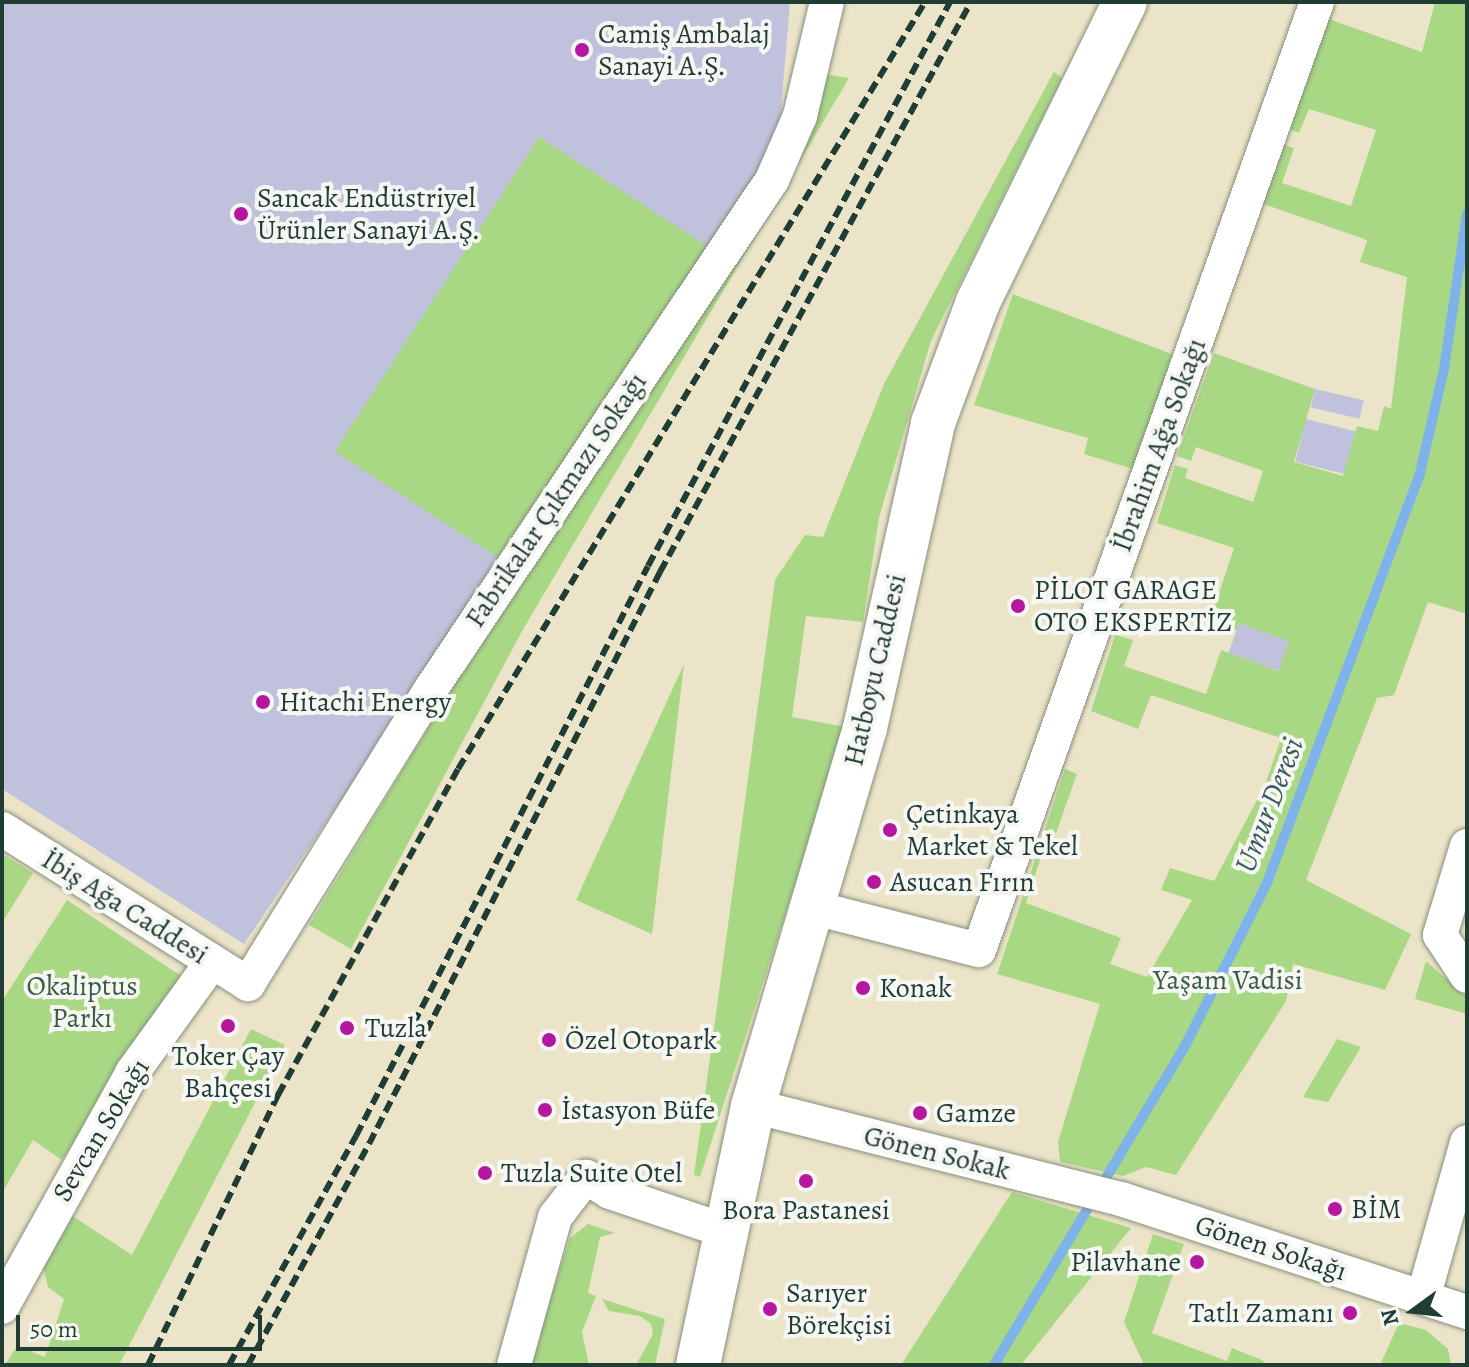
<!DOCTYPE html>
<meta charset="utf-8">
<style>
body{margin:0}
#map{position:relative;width:1469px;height:1367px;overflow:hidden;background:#ece4c8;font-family:Alegreya,serif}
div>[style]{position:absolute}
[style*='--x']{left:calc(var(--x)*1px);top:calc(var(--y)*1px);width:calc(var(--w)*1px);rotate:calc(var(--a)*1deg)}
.industrial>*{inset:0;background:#c0c2dd;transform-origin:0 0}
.green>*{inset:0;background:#a9d885;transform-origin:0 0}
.stream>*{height:10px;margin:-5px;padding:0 5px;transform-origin:5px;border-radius:5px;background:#7fb1eb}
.roads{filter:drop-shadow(0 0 2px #86907e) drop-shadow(0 0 2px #86907e)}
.minor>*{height:34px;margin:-17px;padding:0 17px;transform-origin:17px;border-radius:17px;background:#fff}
.major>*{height:44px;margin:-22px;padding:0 22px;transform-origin:22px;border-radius:22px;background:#fff}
.rail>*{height:6px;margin-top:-3px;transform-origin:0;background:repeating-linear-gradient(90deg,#1f3d34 0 12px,transparent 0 18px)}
.dots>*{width:22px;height:22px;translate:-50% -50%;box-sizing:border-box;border:4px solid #f6f6f2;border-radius:50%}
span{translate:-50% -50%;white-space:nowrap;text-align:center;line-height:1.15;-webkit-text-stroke:8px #f6f6f2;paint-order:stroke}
.poi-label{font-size:28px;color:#1f3d34}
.left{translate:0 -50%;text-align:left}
.right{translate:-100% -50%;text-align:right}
.street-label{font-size:28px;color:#1f3d34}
.park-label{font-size:28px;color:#3b5c44}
.water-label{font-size:30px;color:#375a62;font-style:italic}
.frame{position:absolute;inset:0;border:4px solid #1f3d34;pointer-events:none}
.north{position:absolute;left:1373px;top:1271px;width:80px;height:80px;-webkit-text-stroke:6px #f6f6f2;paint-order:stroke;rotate:255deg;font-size:22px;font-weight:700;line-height:32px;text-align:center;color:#1f3d34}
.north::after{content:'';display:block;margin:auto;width:28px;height:36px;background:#1f3d34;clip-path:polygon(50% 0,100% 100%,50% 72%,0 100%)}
.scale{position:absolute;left:16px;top:1315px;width:246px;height:36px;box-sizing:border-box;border:4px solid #1f3d34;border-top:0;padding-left:10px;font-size:24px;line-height:28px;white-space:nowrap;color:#1f3d34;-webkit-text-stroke:6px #f6f6f2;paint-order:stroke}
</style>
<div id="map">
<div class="industrial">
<i style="clip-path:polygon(2px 2px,790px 2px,779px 134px,762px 174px,244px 944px,2px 789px)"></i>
<i style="left:1315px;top:389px;width:50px;height:19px;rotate:13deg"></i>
<i style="left:1306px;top:419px;width:53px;height:44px;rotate:14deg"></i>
<i style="left:1239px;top:623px;width:54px;height:32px;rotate:19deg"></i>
</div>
<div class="green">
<i style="clip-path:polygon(1435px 2px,1467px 2px,1467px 614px,1428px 602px,1394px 695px,1377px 698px,1306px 880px,1411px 934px,1385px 990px,1293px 964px,1286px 1001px,1176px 1175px,1146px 1167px,1123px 1176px,1060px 1162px,1058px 1142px,1100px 1004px,997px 974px,1065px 769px,1077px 774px,1056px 833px,1050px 829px,1026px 903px,1121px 938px,1110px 964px,1147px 977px,1192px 900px,1161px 890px,1170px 868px,1214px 881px,1265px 785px,1281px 738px,1151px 695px,1138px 729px,1091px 711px,1115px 635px,1133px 640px,1124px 666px,1206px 694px,1221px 650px,1279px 671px,1289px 641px,1239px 623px,1237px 630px,1210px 620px,1234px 548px,1157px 523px,1175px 465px,1188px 469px,1185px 478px,1253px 502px,1263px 471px,1196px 447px,1191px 461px,1177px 456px,1214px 353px,1315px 389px,1294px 462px,1343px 476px,1357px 426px,1378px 431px,1384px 406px,1391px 409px,1407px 277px,1360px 262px,1367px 240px,1258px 202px,1278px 143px,1294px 148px,1282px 183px,1351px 206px,1376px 130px,1309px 109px,1299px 133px,1284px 127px,1323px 17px,1422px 52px)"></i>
<i style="clip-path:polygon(1054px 72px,1062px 78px,931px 341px,879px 518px,863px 622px,806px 616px,792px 717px,846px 727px,700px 1177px,694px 1175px,775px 580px,805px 535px,823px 537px,884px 384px)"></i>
<i style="clip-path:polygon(823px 74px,849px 78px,525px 626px,351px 949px,309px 925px)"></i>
<i style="left:539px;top:137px;width:206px;height:375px;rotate:33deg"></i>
<i style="clip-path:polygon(1013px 294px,1172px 354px,1136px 470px,1084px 454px,1088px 438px,974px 405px)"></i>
<i style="clip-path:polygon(684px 664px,652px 934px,576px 900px)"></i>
<i style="clip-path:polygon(2px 854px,33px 873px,2px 923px)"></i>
<i style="clip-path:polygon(67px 900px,181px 976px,62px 1160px,33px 1140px,2px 1193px,2px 1001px)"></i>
<i style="clip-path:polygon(1426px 961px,1467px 997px,1467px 1014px,1415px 999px)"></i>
<i style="clip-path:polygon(251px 1029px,285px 1045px,119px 1365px,5px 1365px,17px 1346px,45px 1357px,64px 1299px,48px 1287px,43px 1267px,71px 1215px,132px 1255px)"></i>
<i style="clip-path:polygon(1337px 1039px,1361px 1047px,1328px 1102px,1303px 1097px)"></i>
<i style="clip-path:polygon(1012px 1192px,1131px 1228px,1021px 1365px,901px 1365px)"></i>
<i style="clip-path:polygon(588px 1224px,615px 1233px,600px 1237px,588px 1293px,596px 1296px,582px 1332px,589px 1365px,529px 1365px,570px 1238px)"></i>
<i style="clip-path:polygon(1153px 1234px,1184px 1244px,1152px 1333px,1227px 1361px,1232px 1348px,1264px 1361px,1263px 1365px,1144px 1365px,1124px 1322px)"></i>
<i style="clip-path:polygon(602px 1299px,665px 1319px,655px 1365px,636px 1365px,653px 1334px,651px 1324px,640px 1316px,609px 1311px)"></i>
<i style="clip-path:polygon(1399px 1323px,1426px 1330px,1448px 1349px,1451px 1365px,1380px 1365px)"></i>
</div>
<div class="stream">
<i style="--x:994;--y:1365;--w:374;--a:-59.1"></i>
<i style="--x:1186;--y:1044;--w:180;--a:-63.3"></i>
<i style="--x:1267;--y:883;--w:438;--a:-69.5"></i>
<i style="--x:1420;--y:473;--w:107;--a:-77"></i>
<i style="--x:1444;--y:369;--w:157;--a:-81.6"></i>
</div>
<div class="roads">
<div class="minor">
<i style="--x:2;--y:829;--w:291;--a:32.2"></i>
<i style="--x:248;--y:984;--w:347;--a:-58.2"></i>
<i style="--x:431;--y:689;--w:613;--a:-56.18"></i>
<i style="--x:772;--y:180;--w:70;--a:-66.4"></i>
<i style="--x:800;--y:116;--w:117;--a:-76.7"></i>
<i style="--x:1467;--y:846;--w:93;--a:106.9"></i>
<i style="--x:1440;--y:935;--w:49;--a:56.6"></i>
<i style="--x:811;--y:907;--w:173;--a:14.4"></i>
<i style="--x:979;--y:950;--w:1006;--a:-70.38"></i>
<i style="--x:753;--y:1106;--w:380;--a:14.2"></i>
<i style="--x:1121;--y:1199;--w:364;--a:18.1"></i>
<i style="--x:1423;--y:1298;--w:162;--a:-74.2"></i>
<i style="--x:2;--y:1307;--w:268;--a:-60.9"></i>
<i style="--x:132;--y:1073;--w:137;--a:-54.2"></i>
<i style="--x:514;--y:1365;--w:154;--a:-74.5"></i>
<i style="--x:555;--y:1217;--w:51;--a:-52.2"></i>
<i style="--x:586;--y:1177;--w:28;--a:32"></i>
<i style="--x:610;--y:1192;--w:122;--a:18.6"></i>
</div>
<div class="major">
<i style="--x:698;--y:1365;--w:265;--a:-78"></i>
<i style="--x:753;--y:1106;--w:394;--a:-73.5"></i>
<i style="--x:865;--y:728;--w:312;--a:-77.4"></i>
<i style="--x:933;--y:423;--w:129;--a:-69.6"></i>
<i style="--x:978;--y:302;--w:334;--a:-63.9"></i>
</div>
</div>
<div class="rail">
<i style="--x:148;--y:1365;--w:300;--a:-64.3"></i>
<i style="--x:278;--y:1095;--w:372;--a:-61.1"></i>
<i style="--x:458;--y:769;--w:898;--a:-58.66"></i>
<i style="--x:229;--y:1365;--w:262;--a:-61"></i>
<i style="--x:356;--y:1136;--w:640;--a:-62.87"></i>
<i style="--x:648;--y:566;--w:640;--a:-61.83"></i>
<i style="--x:248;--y:1365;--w:252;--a:-61.3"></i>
<i style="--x:369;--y:1144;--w:642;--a:-63.04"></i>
<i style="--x:660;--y:572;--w:649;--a:-61.38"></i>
</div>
<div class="dots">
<i style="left:582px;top:50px;background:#b5179e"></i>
<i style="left:241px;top:214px;background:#b5179e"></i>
<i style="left:1018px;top:606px;background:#b5179e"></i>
<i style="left:263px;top:702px;background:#b5179e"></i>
<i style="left:890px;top:830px;background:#b5179e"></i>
<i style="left:874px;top:882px;background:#b5179e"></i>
<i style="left:863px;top:988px;background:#b5179e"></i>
<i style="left:228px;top:1026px;background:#b5179e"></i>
<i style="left:347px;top:1028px;background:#b5179e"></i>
<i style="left:549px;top:1040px;background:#b5179e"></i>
<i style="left:545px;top:1110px;background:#b5179e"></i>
<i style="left:920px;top:1113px;background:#b5179e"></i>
<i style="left:485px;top:1173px;background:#b5179e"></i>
<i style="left:806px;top:1181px;background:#b5179e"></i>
<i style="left:1335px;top:1209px;background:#b5179e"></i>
<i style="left:1197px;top:1262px;background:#b5179e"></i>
<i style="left:770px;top:1309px;background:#b5179e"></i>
<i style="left:1350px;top:1313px;background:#b5179e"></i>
</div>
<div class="poi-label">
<span class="left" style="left:598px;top:50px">Camiş Ambalaj<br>Sanayi A.Ş.</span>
<span class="left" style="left:257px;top:214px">Sancak Endüstriyel<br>Ürünler Sanayi A.Ş.</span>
<span class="left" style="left:1034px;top:606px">PİLOT GARAGE<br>OTO EKSPERTİZ</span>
<span class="left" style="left:279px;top:702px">Hitachi Energy</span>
<span class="left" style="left:906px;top:830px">Çetinkaya<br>Market &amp; Tekel</span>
<span class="left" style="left:890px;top:882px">Asucan Fırın</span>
<span class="left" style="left:879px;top:988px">Konak</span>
<span class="left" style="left:365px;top:1028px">Tuzla</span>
<span class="left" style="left:565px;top:1040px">Özel Otopark</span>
<span style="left:228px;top:1072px">Toker Çay<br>Bahçesi</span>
<span class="left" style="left:561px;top:1110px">İstasyon Büfe</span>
<span class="left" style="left:936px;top:1113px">Gamze</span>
<span class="left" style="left:501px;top:1173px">Tuzla Suite Otel</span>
<span class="left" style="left:1351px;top:1209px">BİM</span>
<span style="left:806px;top:1210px">Bora Pastanesi</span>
<span class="right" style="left:1181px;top:1262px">Pilavhane</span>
<span class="left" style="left:786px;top:1309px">Sarıyer<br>Börekçisi</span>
<span class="right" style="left:1334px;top:1313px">Tatlı Zamanı</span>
</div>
<div class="street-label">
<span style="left:1159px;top:445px;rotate:-70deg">İbrahim Ağa Sokağı</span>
<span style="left:556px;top:500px;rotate:-56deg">Fabrikalar Çıkmazı Sokağı</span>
<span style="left:875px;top:670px;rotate:-77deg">Hatboyu Caddesi</span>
<span style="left:125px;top:907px;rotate:32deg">İbiş Ağa Caddesi</span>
<span style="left:101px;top:1130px;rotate:-59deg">Sevcan Sokağı</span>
<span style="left:937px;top:1153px;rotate:14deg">Gönen Sokak</span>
<span style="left:1271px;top:1248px;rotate:18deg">Gönen Sokağı</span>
</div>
<div class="park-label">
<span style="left:1228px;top:980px">Yaşam Vadisi</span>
<span style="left:82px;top:1002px">Okaliptus<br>Parkı</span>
</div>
<div class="water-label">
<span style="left:1269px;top:805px;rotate:-69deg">Umur Deresi</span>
</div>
<div class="frame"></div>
<div class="north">N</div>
<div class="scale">50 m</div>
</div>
